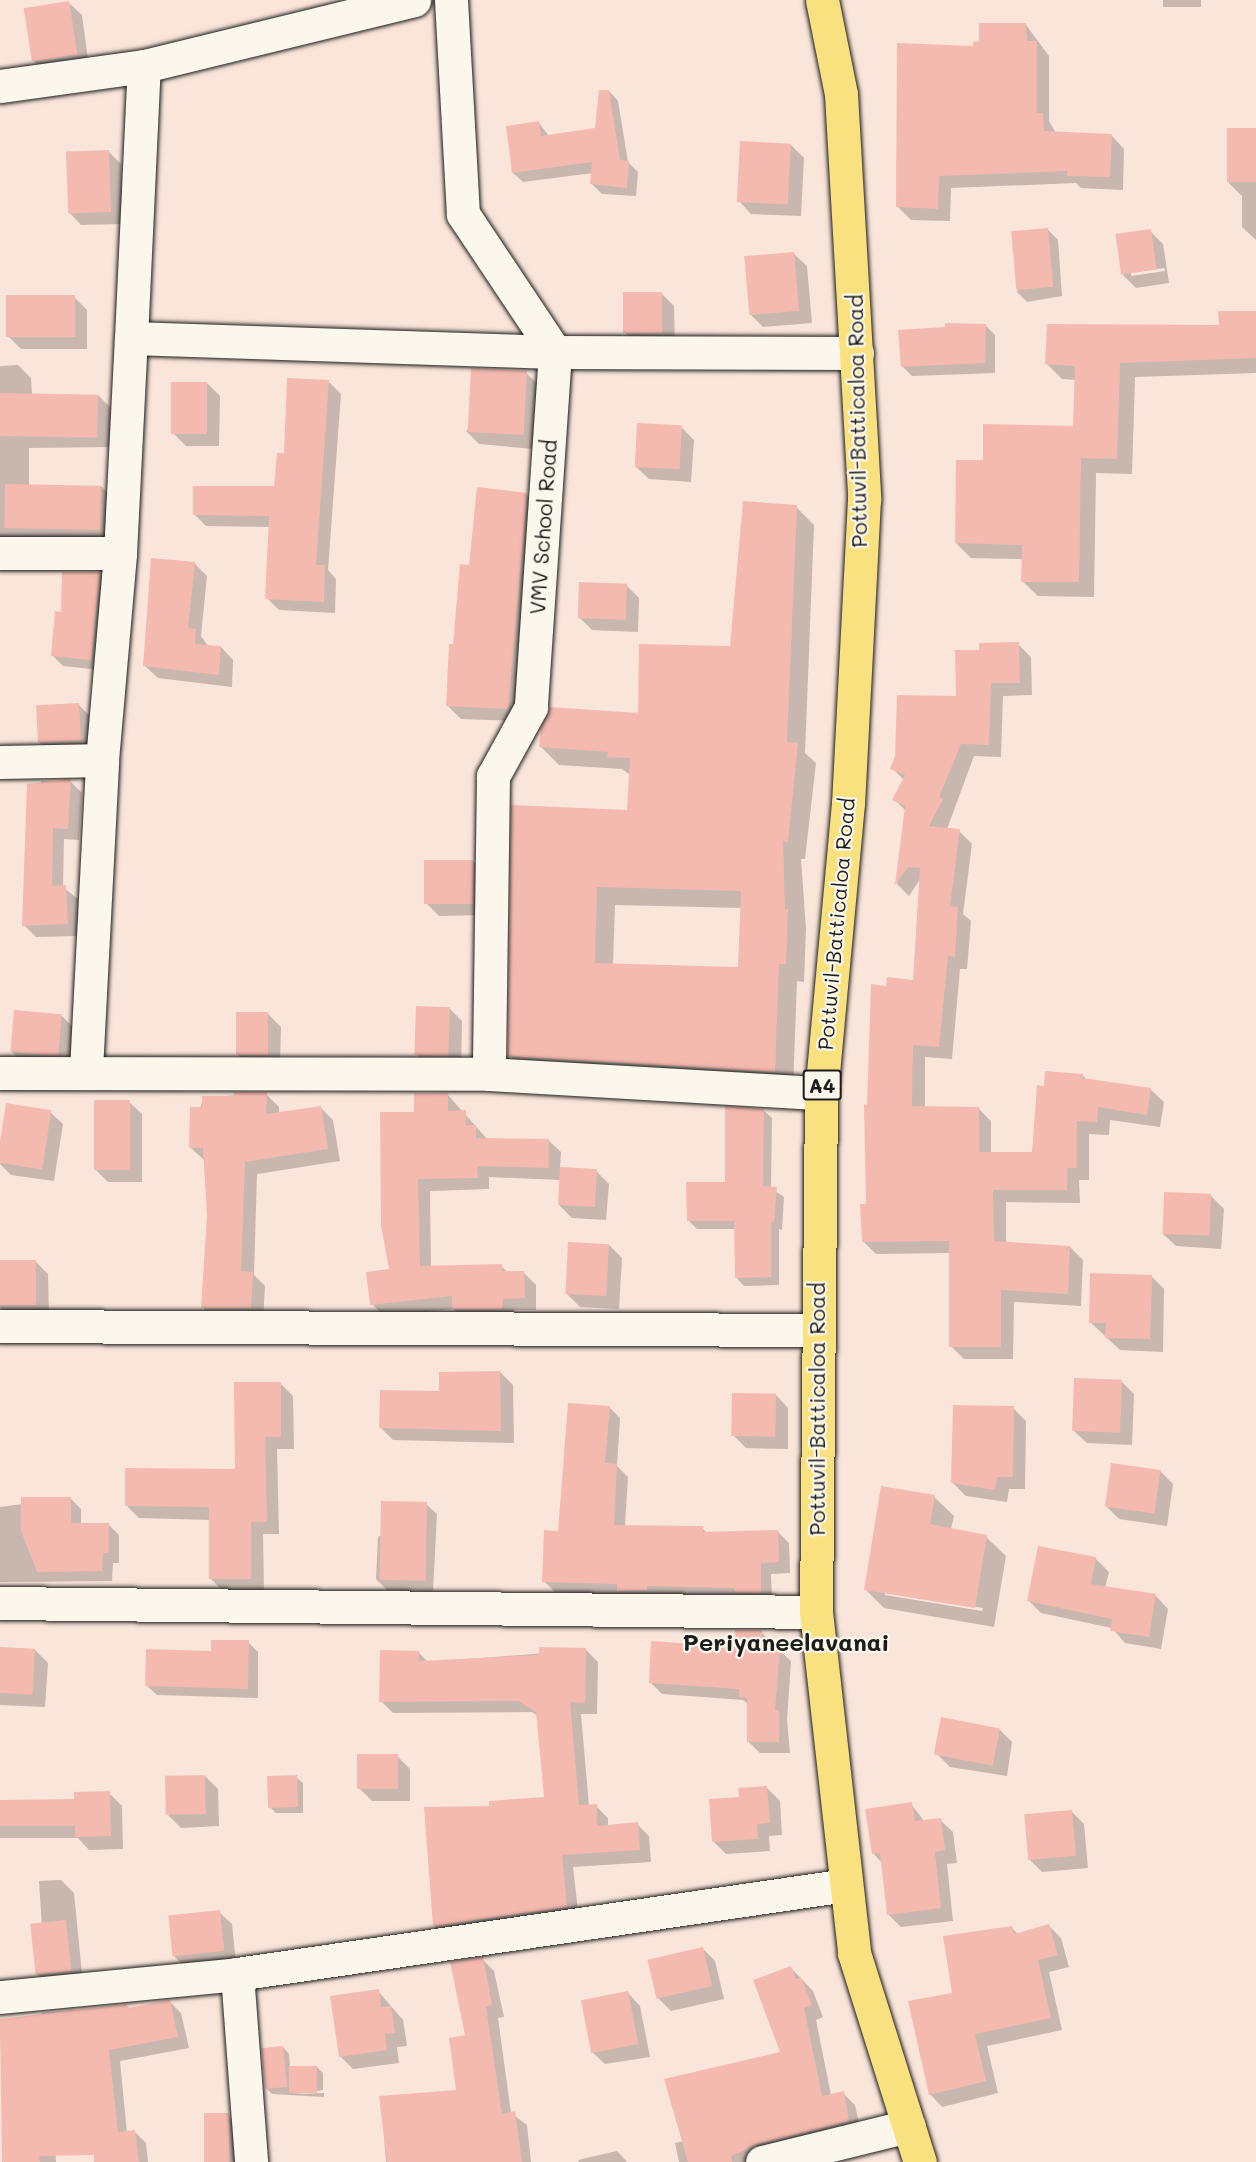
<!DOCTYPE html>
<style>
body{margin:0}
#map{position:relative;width:1256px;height:2162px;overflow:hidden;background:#f9e5da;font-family:Mali,sans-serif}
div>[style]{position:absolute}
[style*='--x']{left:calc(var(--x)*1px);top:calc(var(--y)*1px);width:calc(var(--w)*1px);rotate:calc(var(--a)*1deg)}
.shadow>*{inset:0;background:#0003;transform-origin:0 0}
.building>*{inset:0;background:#f5baaf;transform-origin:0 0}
.roads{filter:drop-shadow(0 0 2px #1c1c1c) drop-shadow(0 0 2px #1c1c1c)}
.minor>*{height:33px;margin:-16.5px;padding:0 16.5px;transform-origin:16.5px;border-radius:16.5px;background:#fbf7ec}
.trunk>*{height:33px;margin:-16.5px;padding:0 16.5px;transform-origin:16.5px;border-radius:16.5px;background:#fae180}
span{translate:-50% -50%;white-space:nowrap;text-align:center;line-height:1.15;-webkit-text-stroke:4.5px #fbf7ec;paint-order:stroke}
.shield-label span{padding:2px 4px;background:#fbf7ec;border:2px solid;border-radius:4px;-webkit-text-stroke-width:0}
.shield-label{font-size:20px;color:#1c1c1c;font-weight:700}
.street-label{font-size:21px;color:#1c1c1c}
.quarter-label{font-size:24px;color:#1c1c1c;font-weight:700}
</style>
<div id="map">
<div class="shadow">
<i style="left:1163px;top:0;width:38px;height:7px"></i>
<i style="clip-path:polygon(69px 3px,82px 15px,89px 67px,46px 73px,33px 60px)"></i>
<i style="clip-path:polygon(1026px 25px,1049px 56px,1049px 121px,1056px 133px,1112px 136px,1124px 149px,1123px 190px,1081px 188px,1076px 183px,951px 188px,950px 221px,911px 220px,898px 207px,975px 47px)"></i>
<i style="clip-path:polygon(609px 91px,618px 101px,628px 162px,638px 172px,636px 196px,602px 194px,592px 184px,593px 173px,523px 182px,513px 173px,539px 123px,549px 136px,597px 129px)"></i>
<i style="clip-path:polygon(1256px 130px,1256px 240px,1242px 227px,1242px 196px,1228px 182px)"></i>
<i style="clip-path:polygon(791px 145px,804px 158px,801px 216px,751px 214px,739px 201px)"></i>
<i style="clip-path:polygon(108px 151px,121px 164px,123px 224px,81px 225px,69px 212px)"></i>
<i style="clip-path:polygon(1048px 230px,1058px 240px,1062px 296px,1027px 302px,1017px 292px)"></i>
<i style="clip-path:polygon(evenodd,1150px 231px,1163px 244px,1169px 283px,1136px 288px,1123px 275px,1150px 231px,1164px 268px,1165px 271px,1131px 276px,1131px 273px,1164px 268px)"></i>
<i style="clip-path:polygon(794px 254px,807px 266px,812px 323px,763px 327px,750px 314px)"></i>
<i style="clip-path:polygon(661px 293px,674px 306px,675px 346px,638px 346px,625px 333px)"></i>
<i style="clip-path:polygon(74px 297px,87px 310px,87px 349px,21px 349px,8px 336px)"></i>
<i style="clip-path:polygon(1256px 312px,1256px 373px,1135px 377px,1132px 474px,1096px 473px,1094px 597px,1038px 596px,1022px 581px,1023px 559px,971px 558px,956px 543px,984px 462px,1075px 428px,1076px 380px,1062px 379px,1047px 364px,1220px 327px)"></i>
<i style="clip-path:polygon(985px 325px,995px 335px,995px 373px,912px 376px,902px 366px)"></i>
<i style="clip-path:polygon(18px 365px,31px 378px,32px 395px,98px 395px,111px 408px,110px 447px,29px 448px,29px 486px,101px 486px,113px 499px,113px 546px,0 540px,0 366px)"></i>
<i style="clip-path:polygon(526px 373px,539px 385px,533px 449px,479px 444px,466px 431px)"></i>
<i style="clip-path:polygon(329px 382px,341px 394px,328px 570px,336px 579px,335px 613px,279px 610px,267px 598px,270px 527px,206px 526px,194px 514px,275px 488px,285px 455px)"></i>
<i style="clip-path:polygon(207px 383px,220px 396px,219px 446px,186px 446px,173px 433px)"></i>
<i style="clip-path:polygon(681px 427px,694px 440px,691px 482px,649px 479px,636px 467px)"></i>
<i style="clip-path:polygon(526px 494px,539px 507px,521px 721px,461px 719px,448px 706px,455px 645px,471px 567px)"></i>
<i style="clip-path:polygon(evenodd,796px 507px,814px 525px,805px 753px,816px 763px,805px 859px,801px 859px,806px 929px,804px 982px,797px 981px,793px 1089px,528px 1074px,510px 1056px,628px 812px,630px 775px,622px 769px,559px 765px,541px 747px,639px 715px,731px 648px,796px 507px,615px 905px,742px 908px,739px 968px,613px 965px,615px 905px)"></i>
<i style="clip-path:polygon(194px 563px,207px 576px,201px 636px,208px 646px,221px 647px,233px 660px,232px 687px,158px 678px,145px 666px)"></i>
<i style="clip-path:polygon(99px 573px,109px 584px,101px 670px,63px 666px,52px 655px,63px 614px)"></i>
<i style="clip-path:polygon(626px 585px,639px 598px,638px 632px,592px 630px,579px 617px)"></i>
<i style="clip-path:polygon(1018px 644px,1031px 657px,1032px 695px,1003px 696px,1001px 757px,974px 756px,947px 829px,959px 831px,972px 844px,963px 914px,971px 921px,967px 969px,960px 969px,952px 1059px,925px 1057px,925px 1108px,978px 1108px,991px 1121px,991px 1154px,1034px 1153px,1045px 1087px,1083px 1076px,1087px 1080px,1151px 1090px,1164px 1102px,1160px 1127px,1110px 1120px,1109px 1135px,1089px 1134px,1089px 1180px,1079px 1180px,1080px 1203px,1006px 1202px,1006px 1244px,1070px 1247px,1083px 1260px,1081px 1306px,1014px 1302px,1013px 1359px,964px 1359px,951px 1346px,951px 1253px,876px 1254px,863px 1241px,888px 987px,914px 981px,921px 878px,909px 896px,897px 884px,906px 811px,894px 799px,904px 780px,892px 768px,958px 697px,981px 651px)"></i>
<i style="clip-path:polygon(78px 704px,91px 717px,93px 752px,52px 755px,39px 742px)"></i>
<i style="clip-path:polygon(41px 781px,70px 781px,82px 793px,79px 840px,64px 839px,63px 887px,78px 899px,79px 936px,36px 937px,24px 925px)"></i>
<i style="clip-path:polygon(473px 861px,485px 874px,485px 915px,439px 916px,426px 903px)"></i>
<i style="clip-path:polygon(449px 1008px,462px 1021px,461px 1067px,429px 1067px,416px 1054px)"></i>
<i style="clip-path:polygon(268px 1014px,281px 1027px,280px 1067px,249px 1067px,237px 1054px)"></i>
<i style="clip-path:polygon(62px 1016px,75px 1029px,72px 1067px,25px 1065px,12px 1052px)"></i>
<i style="clip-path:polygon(266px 1094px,279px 1107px,279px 1114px,320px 1107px,333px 1120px,340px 1161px,257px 1174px,254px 1275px,265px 1286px,263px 1321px,216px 1321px,203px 1308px,208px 1215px,204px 1160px,191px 1148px,203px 1097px)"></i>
<i style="clip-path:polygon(447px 1094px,488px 1140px,548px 1140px,561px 1152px,560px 1168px,596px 1171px,609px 1184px,606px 1220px,572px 1218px,559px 1205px,560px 1180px,489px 1177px,489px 1189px,430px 1191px,431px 1267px,501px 1266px,508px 1273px,524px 1273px,536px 1285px,536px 1310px,514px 1310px,514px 1321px,466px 1321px,453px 1309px,384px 1316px,372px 1304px,391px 1270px,415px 1113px)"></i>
<i style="clip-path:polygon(129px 1102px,142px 1114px,142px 1182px,108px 1182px,95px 1169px)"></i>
<i style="clip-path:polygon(7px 1105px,50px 1112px,63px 1124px,54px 1181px,11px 1175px,0 1164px)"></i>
<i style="clip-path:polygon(763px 1110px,772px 1118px,771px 1188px,784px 1197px,782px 1230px,779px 1229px,779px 1285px,744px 1286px,736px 1277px,736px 1229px,697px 1229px,689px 1221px,726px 1183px)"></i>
<i style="clip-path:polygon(1211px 1196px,1224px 1209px,1221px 1249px,1176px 1246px,1163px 1234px)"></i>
<i style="clip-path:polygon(609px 1245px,622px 1258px,619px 1309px,580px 1307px,567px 1294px)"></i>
<i style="clip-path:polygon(35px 1261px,48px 1274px,49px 1317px,10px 1317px,0 1307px,0 1262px)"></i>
<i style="clip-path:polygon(1151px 1276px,1164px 1289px,1163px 1352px,1120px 1350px,1090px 1322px)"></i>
<i style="clip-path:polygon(500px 1372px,513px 1385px,514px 1443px,393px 1440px,380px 1427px)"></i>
<i style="clip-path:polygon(1121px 1381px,1134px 1394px,1132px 1445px,1087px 1443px,1074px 1431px)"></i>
<i style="clip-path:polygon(280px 1383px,293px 1396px,294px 1449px,277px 1449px,279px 1534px,263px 1534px,264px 1592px,223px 1591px,211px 1579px,211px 1520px,139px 1518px,126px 1505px,237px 1471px)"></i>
<i style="clip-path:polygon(776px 1395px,788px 1408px,788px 1449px,746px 1448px,733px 1435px)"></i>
<i style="clip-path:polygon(609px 1407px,620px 1418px,617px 1466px,628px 1477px,625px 1526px,702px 1528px,708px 1534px,778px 1532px,789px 1543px,790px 1573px,771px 1574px,772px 1603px,555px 1592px,544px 1581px)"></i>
<i style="clip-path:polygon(1013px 1408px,1026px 1421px,1025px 1489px,1009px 1489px,1007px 1502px,966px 1496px,953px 1483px)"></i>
<i style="clip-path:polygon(1160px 1471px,1173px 1484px,1167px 1526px,1119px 1519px,1106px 1506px)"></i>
<i style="clip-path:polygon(evenodd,934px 1497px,954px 1516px,951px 1529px,986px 1537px,1006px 1556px,994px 1627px,884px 1608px,865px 1589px,934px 1497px,885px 1592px,983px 1608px,982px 1611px,885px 1595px,885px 1592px)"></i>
<i style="clip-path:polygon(70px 1498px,81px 1509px,81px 1524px,108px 1524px,119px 1535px,119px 1563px,113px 1563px,112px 1581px,0 1582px,0 1507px)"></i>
<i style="clip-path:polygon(426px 1504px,437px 1514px,433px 1591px,387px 1590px,376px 1579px,378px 1537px)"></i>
<i style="clip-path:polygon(1039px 1548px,1096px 1559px,1109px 1572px,1105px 1588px,1156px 1596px,1168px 1609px,1161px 1649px,1125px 1643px,1112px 1628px,1041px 1613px,1029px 1601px)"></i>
<i style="clip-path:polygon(761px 1632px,773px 1643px,773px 1649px,779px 1650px,791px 1661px,787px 1720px,790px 1753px,760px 1753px,748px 1741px,748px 1704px,743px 1700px,662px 1694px,650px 1682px,737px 1648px)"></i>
<i style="clip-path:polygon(248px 1642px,258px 1652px,258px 1698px,157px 1695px,146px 1685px,213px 1653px)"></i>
<i style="clip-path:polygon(0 1648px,35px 1650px,48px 1663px,45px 1707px,0 1705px)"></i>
<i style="clip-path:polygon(586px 1650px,598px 1662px,597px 1714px,581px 1714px,589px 1806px,596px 1806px,608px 1818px,608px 1826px,637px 1824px,649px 1836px,651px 1862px,573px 1867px,579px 1919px,446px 1938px,434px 1926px,491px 1807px,546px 1798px,538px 1716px,532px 1712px,393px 1713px,381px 1701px,418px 1652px,428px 1662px)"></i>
<i style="clip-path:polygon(1000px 1730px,1012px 1742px,1007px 1776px,950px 1767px,937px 1754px)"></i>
<i style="clip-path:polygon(397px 1756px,410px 1769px,410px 1801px,372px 1801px,359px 1788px)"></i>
<i style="clip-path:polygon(205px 1776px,218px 1789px,219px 1826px,181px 1828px,168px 1815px)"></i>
<i style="clip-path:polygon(296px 1777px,303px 1783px,303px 1813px,276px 1813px,270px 1807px)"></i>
<i style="clip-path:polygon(767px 1788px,780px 1801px,782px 1835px,769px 1836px,770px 1851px,726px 1854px,713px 1841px,740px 1798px)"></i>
<i style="clip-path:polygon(109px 1793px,122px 1806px,123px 1849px,89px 1850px,78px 1838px,0 1838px,0 1802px,76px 1801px)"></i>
<i style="clip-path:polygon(911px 1804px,925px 1822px,940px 1820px,953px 1832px,957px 1863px,947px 1864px,953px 1921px,901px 1927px,888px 1914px,882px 1863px,873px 1853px)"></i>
<i style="clip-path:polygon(1071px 1811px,1084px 1824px,1088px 1868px,1042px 1872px,1029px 1859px)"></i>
<i style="clip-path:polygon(61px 1880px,74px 1893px,83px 1984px,50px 1987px,37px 1974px,43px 1943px,39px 1881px)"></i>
<i style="clip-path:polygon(219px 1912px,232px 1924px,236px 1963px,187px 1969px,174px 1956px)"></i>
<i style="clip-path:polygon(1049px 1926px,1061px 1938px,1069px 1967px,1049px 1972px,1062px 2030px,987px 2046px,998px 2093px,942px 2107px,930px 2094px,954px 1994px,1012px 1928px,1018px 1934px)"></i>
<i style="clip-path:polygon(702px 1948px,715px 1961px,724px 1999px,671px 2011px,658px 1998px)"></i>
<i style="clip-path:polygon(482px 1959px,494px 1971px,504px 2017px,498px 2018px,511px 2113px,527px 2125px,531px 2162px,386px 2162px,381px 2097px,458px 2091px)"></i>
<i style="clip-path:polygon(791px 1968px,813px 1991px,823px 2017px,816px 2020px,831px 2095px,843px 2093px,855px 2105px,861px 2133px,761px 2162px,679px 2162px,675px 2143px,684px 2141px,782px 2054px)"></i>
<i style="clip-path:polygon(378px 1991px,403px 2020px,407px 2046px,397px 2047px,399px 2063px,353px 2069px,340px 2056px)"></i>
<i style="clip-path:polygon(628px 1993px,640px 2006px,650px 2057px,605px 2064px,592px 2052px)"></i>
<i style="clip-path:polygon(169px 2001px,181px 2013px,189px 2048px,120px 2061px,127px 2133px,135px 2132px,146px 2143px,148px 2162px,96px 2162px,84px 2042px,50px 2037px,56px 2162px,4px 2162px,0 2020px,37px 2016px,42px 2021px,41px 2013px,74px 2010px,81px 2017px,126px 2005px,130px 2009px)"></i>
<i style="clip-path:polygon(283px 2047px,289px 2054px,290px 2068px,317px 2067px,323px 2073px,323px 2090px,296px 2094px,324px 2093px,324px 2097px,272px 2094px,266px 2088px)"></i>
<i style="clip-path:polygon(228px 2115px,241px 2128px,244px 2162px,205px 2162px)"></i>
<i style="clip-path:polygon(617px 2151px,627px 2162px,579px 2162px,578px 2160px)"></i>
</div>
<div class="building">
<i style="left:69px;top:1px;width:54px;height:46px;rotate:81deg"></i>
<i style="clip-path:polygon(979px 23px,1026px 23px,1027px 41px,1037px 41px,1037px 113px,1043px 113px,1044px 131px,1112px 134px,1110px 177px,1067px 176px,1067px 171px,939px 176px,938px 209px,896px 207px,897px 43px,973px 46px,973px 42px,979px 41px)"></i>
<i style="clip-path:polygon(599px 90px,609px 90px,620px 160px,629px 161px,627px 188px,590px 184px,592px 162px,512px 173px,506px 126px,539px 121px,541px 136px,595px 128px)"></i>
<i style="left:1227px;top:128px;width:29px;height:54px"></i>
<i style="left:740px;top:141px;width:51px;height:61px;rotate:3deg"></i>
<i style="left:109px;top:150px;width:62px;height:43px;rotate:88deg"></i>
<i style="left:1048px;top:228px;width:59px;height:37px;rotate:85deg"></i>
<i style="left:1151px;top:229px;width:41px;height:36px;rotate:82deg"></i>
<i style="left:794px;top:252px;width:59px;height:50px;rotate:85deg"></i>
<i style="left:623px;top:292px;width:39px;height:41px"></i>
<i style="left:6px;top:295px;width:69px;height:42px"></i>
<i style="clip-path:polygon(1218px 311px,1256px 311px,1256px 358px,1120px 363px,1117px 459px,1081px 458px,1079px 582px,1021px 582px,1022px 545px,955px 543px,956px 460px,983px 460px,983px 424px,1073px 426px,1075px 366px,1045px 364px,1047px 324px,1219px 325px)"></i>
<i style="clip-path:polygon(945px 323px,986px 324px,985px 363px,901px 367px,898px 330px,945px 327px)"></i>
<i style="left:471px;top:368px;width:56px;height:64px;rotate:3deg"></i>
<i style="clip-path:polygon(287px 378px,329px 380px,316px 565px,325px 565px,324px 602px,265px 599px,269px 516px,193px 515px,193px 486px,274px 486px,277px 453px,284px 453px)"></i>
<i style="left:171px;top:382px;width:36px;height:52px"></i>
<i style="left:0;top:393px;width:98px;height:43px;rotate:1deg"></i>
<i style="left:637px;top:423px;width:45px;height:44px;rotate:3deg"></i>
<i style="left:5px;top:484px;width:96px;height:44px;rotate:1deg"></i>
<i style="clip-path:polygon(477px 487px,527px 493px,508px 709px,446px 706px,449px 644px,453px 644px,460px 564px,469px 565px)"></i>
<i style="clip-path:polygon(evenodd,743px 501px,797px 505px,787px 742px,798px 743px,788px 842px,783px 841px,785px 909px,788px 909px,786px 964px,779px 964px,775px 1072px,508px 1056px,511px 805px,627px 810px,630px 758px,607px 757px,608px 752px,539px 747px,541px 728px,550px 707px,638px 713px,639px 644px,730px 646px,743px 501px,597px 887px,741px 891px,738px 967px,595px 963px,597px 887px)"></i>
<i style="clip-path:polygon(151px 558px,195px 562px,188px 628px,196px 629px,195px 644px,221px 646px,219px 675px,143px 666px)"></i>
<i style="clip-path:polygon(62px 572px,100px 572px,91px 660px,51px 656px,55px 611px,61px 612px)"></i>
<i style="left:579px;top:582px;width:48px;height:36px;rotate:2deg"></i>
<i style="clip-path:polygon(1019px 642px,1020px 683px,991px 683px,989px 745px,961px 744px,939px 797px,943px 799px,929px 826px,960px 829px,950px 906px,958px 907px,955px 957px,948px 956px,939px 1047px,913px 1045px,912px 1106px,979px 1107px,979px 1152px,1032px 1152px,1037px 1085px,1044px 1086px,1045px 1071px,1083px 1074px,1083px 1078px,1151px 1088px,1147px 1115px,1098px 1107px,1097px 1122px,1077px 1121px,1077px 1168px,1067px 1168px,1067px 1190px,993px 1190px,994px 1241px,1070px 1246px,1068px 1294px,1001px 1290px,1001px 1347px,949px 1347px,949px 1241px,862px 1242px,860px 1204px,866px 1204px,864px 1104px,867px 1105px,871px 984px,886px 986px,887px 977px,913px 980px,920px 868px,908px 867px,895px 885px,905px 806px,892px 800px,905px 775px,890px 769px,895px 756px,897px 695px,956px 696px,955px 650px,979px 650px,979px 643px)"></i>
<i style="left:79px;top:703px;width:37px;height:43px;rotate:87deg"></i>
<i style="clip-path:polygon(71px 779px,68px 829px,53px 828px,52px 886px,66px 885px,68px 924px,22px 926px,27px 784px)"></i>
<i style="left:424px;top:860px;width:49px;height:44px"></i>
<i style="left:416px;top:1006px;width:34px;height:49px;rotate:2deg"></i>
<i style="left:14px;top:1010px;width:48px;height:42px;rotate:5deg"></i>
<i style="left:236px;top:1012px;width:32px;height:43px"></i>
<i style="clip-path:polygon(234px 1092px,267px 1092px,266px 1114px,321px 1106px,328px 1149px,245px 1162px,241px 1271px,253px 1272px,251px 1308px,201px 1308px,207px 1215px,203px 1148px,189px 1148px,190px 1107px,202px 1107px,202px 1096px,234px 1096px)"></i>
<i style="clip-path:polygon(414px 1093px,448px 1093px,448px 1111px,466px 1110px,466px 1125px,476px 1125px,476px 1138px,549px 1139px,549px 1168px,477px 1166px,478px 1178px,418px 1179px,420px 1266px,502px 1264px,502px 1271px,524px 1271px,525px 1298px,503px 1299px,502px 1309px,452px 1309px,452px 1296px,370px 1305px,366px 1272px,389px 1269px,381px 1226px,380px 1112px,414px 1112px)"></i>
<i style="left:94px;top:1100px;width:36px;height:70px"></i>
<i style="left:6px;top:1103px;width:46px;height:60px;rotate:9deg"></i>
<i style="clip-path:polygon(725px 1106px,764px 1109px,763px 1186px,777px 1187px,774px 1222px,771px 1222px,771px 1277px,735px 1278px,734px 1221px,687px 1221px,686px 1182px,725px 1182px)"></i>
<i style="left:560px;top:1167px;width:37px;height:38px;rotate:3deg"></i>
<i style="left:1164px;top:1192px;width:47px;height:42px;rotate:2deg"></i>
<i style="left:568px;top:1242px;width:41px;height:52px;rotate:3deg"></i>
<i style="left:0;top:1260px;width:36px;height:45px"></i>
<i style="clip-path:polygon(1090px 1273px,1152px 1275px,1150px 1339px,1105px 1338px,1106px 1323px,1089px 1323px)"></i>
<i style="clip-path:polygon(500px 1371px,501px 1431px,379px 1428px,380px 1390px,439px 1391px,439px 1372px)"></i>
<i style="left:1074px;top:1378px;width:48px;height:53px;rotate:2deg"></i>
<i style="clip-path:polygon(234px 1382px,281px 1382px,281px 1437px,265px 1437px,267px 1522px,251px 1522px,251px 1579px,209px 1579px,209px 1507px,125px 1506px,125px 1468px,235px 1469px)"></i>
<i style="left:732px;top:1393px;width:44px;height:43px;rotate:1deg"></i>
<i style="clip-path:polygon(568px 1403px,610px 1406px,605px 1463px,617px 1464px,614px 1525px,703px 1526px,703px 1532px,778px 1530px,779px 1562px,761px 1563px,761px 1593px,735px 1592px,734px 1588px,647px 1586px,647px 1590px,617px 1591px,617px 1584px,542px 1582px,544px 1530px,558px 1531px)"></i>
<i style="clip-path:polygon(953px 1405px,1014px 1406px,1013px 1477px,997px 1477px,995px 1490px,951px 1483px)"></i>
<i style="left:1111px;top:1463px;width:50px;height:44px;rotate:8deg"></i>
<i style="clip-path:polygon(881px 1486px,935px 1495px,930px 1524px,987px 1535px,975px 1608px,864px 1590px)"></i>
<i style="clip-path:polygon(21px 1497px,71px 1497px,71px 1523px,109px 1523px,109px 1553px,103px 1553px,102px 1571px,37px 1572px,21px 1531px)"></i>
<i style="left:381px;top:1501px;width:46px;height:79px;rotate:1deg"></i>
<i style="clip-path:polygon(1038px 1546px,1096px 1557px,1091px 1584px,1156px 1594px,1149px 1637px,1110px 1631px,1112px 1619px,1027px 1601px)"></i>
<i style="clip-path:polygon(735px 1630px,762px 1630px,762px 1647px,780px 1648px,775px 1710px,779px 1710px,779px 1742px,747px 1742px,747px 1698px,739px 1697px,739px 1689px,649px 1683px,651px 1641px,736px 1647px)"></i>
<i style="clip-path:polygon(211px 1640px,249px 1640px,248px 1689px,145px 1686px,146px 1649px,211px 1651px)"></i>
<i style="left:0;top:1647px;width:35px;height:46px;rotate:3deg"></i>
<i style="clip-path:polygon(539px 1647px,586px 1648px,585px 1703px,570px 1702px,579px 1805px,597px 1804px,597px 1826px,638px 1822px,640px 1850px,562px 1855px,567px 1907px,433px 1926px,424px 1807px,489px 1806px,489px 1801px,544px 1797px,536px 1712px,518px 1701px,379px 1702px,380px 1650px,419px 1651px,419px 1661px,539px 1655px)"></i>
<i style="left:941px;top:1717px;width:60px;height:38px;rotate:11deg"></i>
<i style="left:357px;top:1754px;width:41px;height:35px"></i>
<i style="left:205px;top:1775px;width:39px;height:40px;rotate:89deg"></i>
<i style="left:297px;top:1775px;width:32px;height:30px;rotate:88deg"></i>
<i style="clip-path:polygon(767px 1786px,770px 1823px,757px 1824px,758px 1839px,712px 1842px,709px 1799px,739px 1797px,738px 1788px)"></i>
<i style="clip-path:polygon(110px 1791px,111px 1836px,75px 1837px,75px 1826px,0 1826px,0 1800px,74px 1799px,74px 1792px)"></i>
<i style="clip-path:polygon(912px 1802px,915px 1821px,941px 1818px,945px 1850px,935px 1852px,941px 1908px,887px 1915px,880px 1853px,872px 1854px,865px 1809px)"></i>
<i style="left:1072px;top:1810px;width:46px;height:48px;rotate:85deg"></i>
<i style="left:220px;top:1910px;width:41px;height:52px;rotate:84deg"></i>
<i style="left:66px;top:1920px;width:51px;height:36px;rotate:84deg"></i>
<i style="clip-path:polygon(1049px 1924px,1058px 1955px,1038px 1960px,1051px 2018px,975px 2034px,986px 2081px,929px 2095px,908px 2001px,952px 1993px,943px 1936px,1012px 1926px,1014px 1934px)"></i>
<i style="left:703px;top:1947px;width:40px;height:57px;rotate:77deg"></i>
<i style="clip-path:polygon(483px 1957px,492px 2005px,486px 2007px,502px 2114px,515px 2111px,522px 2162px,387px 2162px,379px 2096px,456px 2090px,449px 2038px,465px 2035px,450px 1962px)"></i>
<i style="clip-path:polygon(791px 1966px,796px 1979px,801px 1977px,812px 2005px,804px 2008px,822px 2096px,844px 2091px,849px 2121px,758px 2144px,731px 2156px,732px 2162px,688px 2162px,664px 2079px,780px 2052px,753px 1980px)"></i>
<i style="clip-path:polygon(379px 1989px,381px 2007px,391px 2006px,395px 2033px,385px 2034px,387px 2050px,339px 2057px,330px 1996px)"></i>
<i style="left:628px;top:1991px;width:54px;height:48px;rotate:79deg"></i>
<i style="clip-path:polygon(170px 2000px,178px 2037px,109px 2050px,118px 2132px,135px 2130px,139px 2162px,94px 2162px,94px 2155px,39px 2156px,40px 2162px,2px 2162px,0 2019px,127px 2004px,128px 2008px)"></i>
<i style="left:283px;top:2046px;width:41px;height:22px;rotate:84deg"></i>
<i style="left:289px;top:2066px;width:28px;height:27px"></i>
<i style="left:204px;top:2113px;width:25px;height:49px"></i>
</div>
<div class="roads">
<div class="minor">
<i style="--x:451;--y:0;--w:214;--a:86.8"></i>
<i style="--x:463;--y:214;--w:166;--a:56.3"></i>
<i style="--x:555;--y:352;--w:356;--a:93.9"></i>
<i style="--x:531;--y:707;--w:79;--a:118.8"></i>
<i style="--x:493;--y:776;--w:298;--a:90.8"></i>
<i style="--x:0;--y:86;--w:145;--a:-7.9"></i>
<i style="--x:144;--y:66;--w:278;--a:-13.7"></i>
<i style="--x:131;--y:338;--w:272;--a:-87.3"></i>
<i style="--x:0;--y:553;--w:120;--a:0"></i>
<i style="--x:0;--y:762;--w:102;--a:-1.1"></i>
<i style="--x:86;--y:1070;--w:310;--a:-87"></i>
<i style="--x:102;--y:760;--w:208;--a:-85"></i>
<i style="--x:120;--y:553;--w:215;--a:-87.1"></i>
<i style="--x:131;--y:338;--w:424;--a:1.9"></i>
<i style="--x:555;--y:352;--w:302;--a:0.2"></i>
<i style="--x:0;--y:1073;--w:489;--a:0.1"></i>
<i style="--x:489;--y:1074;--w:333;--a:3.3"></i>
<i style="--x:0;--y:1326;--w:817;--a:0.28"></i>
<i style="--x:0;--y:1603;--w:816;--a:0.63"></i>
<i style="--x:237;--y:1974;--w:189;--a:85.7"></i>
<i style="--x:0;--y:1997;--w:238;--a:-5.5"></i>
<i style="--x:237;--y:1974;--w:615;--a:-8.31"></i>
<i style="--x:762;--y:2162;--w:151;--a:-13.8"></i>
</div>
<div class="trunk">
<i style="--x:822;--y:0;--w:96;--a:78.6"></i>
<i style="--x:841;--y:94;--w:406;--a:86.7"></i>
<i style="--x:864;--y:499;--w:304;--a:93"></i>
<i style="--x:848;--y:803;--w:291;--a:95.3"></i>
<i style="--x:821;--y:1093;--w:519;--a:90.55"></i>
<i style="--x:816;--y:1612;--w:343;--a:83.6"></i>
<i style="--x:854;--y:1953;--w:219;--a:72.5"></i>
</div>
</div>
<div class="shield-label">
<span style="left:822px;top:1085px">A4</span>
</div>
<div class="street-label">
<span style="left:857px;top:421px;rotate:-91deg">Pottuvil-Batticaloa Road</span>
<span style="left:543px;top:527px;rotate:-86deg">VMV School Road</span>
<span style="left:836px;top:924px;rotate:-85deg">Pottuvil-Batticaloa Road</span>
<span style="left:817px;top:1409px;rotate:-90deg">Pottuvil-Batticaloa Road</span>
</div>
<div class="quarter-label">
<span style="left:786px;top:1642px">Periyaneelavanai</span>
</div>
</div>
